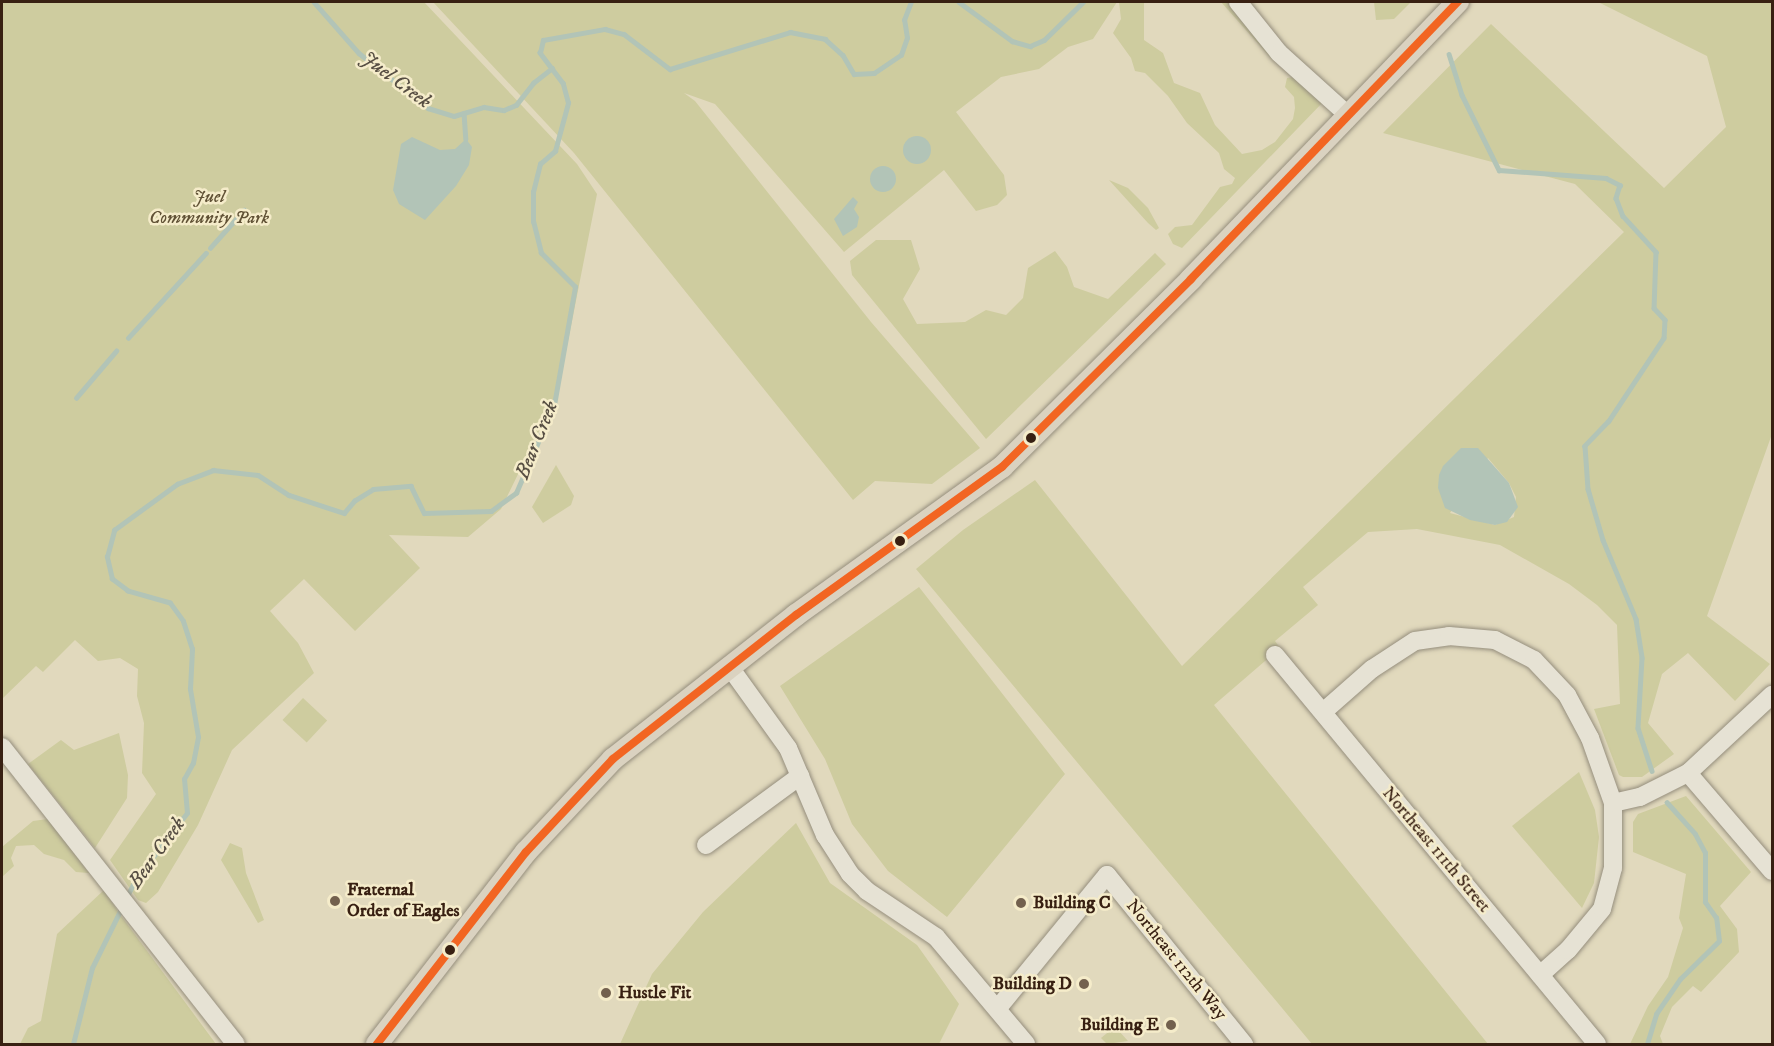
<!DOCTYPE html>
<style>
body{margin:0}
#map{position:relative;width:1774px;height:1046px;overflow:hidden;background:#e1d9bd;font-family:"IM FELL DW Pica",serif}
div>[style]{position:absolute}
[style*='--x']{left:calc(var(--x)*1px);top:calc(var(--y)*1px);width:calc(var(--w)*1px);rotate:calc(var(--a)*1deg)}
.green>*{inset:0;background:#cecc9f;transform-origin:0 0}
.water>*{inset:0;background:#b2c4b7}
.round{border-radius:50%}
.stream>*{height:4.5px;margin:-2.25px;padding:0 2.25px;transform-origin:2.25px;border-radius:2.25px;background:#b2c4b7}
.roads{filter:drop-shadow(0 0 2px #958e7d) drop-shadow(0 0 2px #958e7d)}
.minor>*{height:18px;margin:-9px;padding:0 9px;transform-origin:9px;border-radius:9px;background:#e6e2d4}
.major>*{height:22px;margin:-11px;padding:0 11px;transform-origin:11px;border-radius:11px;background:#dad2c0}
.bus-1>*{height:8px;margin:-4px;padding:0 4px;transform-origin:4px;border-radius:4px;background:#f26522}
.dots>*{width:16px;height:16px;translate:-50% -50%;box-sizing:border-box;border:3px solid #f5ecca;border-radius:50%}
span{translate:-50% -50%;white-space:nowrap;text-align:center;line-height:1.15;-webkit-text-stroke:5px #f5ecca;paint-order:stroke}
.park-label{font-size:18px;color:#605135;font-style:italic}
.street-label{font-size:18px;color:#382012}
.poi-label{font-size:18px;color:#382012;font-weight:700}
.left{translate:0 -50%;text-align:left}
.right{translate:-100% -50%;text-align:right}
.water-label{font-size:20px;color:#574e43;font-style:italic}
.frame{position:absolute;inset:0;border:3px solid #382012;pointer-events:none}
</style>
<div id="map">
<div class="green">
<i style="clip-path:polygon(2px 2px,424px 2px,577px 164px,597px 194px,558px 392px,501px 509px,468px 537px,389px 535px,420px 568px,355px 631px,304px 579px,270px 611px,298px 643px,314px 673px,232px 750px,198px 825px,158px 892px,146px 903px,138px 900px,110px 860px,156px 794px,142px 773px,144px 723px,137px 696px,138px 669px,120px 658px,98px 661px,75px 640px,43px 672px,36px 666px,2px 699px)"></i>
<i style="clip-path:polygon(433px 2px,1117px 2px,1093px 39px,1068px 47px,1039px 69px,1001px 77px,956px 112px,1004px 175px,1007px 195px,997px 205px,976px 211px,944px 170px,844px 252px,715px 104px,684px 93px,695px 101px,871px 322px,980px 448px,932px 484px,875px 481px,853px 500px,574px 153px)"></i>
<i style="clip-path:polygon(1119px 2px,1144px 2px,1144px 40px,1163px 53px,1174px 83px,1200px 93px,1215px 125px,1242px 154px,1262px 150px,1275px 142px,1293px 119px,1295px 108px,1294px 97px,1285px 87px,1287px 78px,1299px 76px,1325px 100px,1182px 248px,1173px 244px,1168px 234px,1175px 227px,1192px 225px,1220px 187px,1232px 184px,1235px 178px,1224px 169px,1219px 153px,1187px 123px,1168px 96px,1145px 73px,1135px 71px,1131px 58px,1113px 33px,1121px 19px)"></i>
<i style="clip-path:polygon(1221px 2px,1233px 2px,1270px 49px,1269px 56px)"></i>
<i style="clip-path:polygon(1374px 2px,1411px 2px,1394px 19px,1376px 20px)"></i>
<i style="clip-path:polygon(evenodd,1598px 2px,1772px 2px,1772px 434px,1707px 616px,1770px 664px,1735px 701px,1688px 653px,1662px 674px,1648px 723px,1674px 754px,1642px 777px,1623px 777px,1619px 775px,1594px 709px,1620px 704px,1617px 625px,1597px 605px,1569px 584px,1500px 545px,1417px 529px,1368px 532px,1303px 587px,1318px 605px,1275px 641px,1280px 648px,1214px 705px,1488px 1044px,1312px 1044px,916px 569px,963px 530px,1035px 480px,1182px 666px,1624px 232px,1575px 184px,1383px 133px,1491px 24px,1664px 188px,1726px 127px,1707px 56px,1598px 2px,1488px 458px,1509px 483px,1516px 497px,1514px 517px,1495px 525px,1450px 513px,1488px 458px)"></i>
<i style="clip-path:polygon(1109px 180px,1128px 188px,1148px 208px,1159px 228px,1156px 230px,1148px 223px)"></i>
<i style="clip-path:polygon(876px 240px,911px 240px,920px 269px,903px 299px,917px 324px,965px 322px,986px 310px,1006px 315px,1023px 298px,1028px 268px,1055px 251px,1067px 267px,1074px 287px,1108px 299px,1155px 253px,1166px 264px,986px 439px,852px 275px,850px 261px)"></i>
<i style="clip-path:polygon(556px 465px,574px 496px,571px 505px,543px 523px,532px 507px)"></i>
<i style="clip-path:polygon(919px 587px,1065px 774px,947px 917px,888px 871px,852px 824px,825px 759px,780px 686px)"></i>
<i style="left:303px;top:698px;width:33px;height:30px;rotate:43deg"></i>
<i style="clip-path:polygon(119px 733px,128px 775px,127px 798px,95px 848px,28px 764px,61px 740px,74px 750px)"></i>
<i style="clip-path:polygon(1579px 772px,1595px 810px,1599px 837px,1594px 883px,1582px 908px,1512px 826px)"></i>
<i style="clip-path:polygon(1686px 796px,1751px 872px,1720px 906px,1737px 929px,1739px 952px,1701px 992px,1693px 986px,1672px 1007px,1660px 1036px,1663px 1044px,1630px 1044px,1648px 1006px,1668px 977px,1683px 928px,1679px 918px,1686px 874px,1633px 852px,1633px 822px,1638px 814px)"></i>
<i style="clip-path:polygon(48px 819px,89px 873px,76px 872px,64px 860px,44px 854px,34px 845px,16px 846px,11px 858px,14px 866px,2px 877px,2px 847px,33px 821px)"></i>
<i style="clip-path:polygon(796px 823px,830px 883px,917px 945px,959px 1004px,939px 1044px,620px 1044px,652px 974px,703px 912px)"></i>
<i style="clip-path:polygon(230px 843px,242px 848px,246px 873px,264px 920px,258px 923px,221px 860px)"></i>
<i style="clip-path:polygon(104px 890px,119px 913px,216px 1044px,20px 1044px,28px 1028px,41px 1021px,57px 934px)"></i>
<i style="clip-path:polygon(1112px 1029px,1118px 1030px,1128px 1041px,1107px 1044px,1101px 1038px)"></i>
</div>
<div class="water">
<i class="round" style="left:903px;top:136px;width:28px;height:28px"></i>
<i style="clip-path:polygon(412px 137px,440px 150px,455px 149px,466px 139px,472px 147px,469px 165px,456px 186px,425px 220px,399px 204px,393px 190px,401px 144px)"></i>
<i class="round" style="left:870px;top:166px;width:26px;height:26px"></i>
<i style="clip-path:polygon(853px 197px,858px 202px,854px 209px,859px 217px,857px 227px,843px 236px,834px 219px)"></i>
<i style="clip-path:polygon(1461px 448px,1478px 448px,1509px 483px,1518px 507px,1507px 522px,1495px 525px,1470px 520px,1445px 508px,1438px 488px,1439px 475px,1443px 466px)"></i>
</div>
<div class="stream">
<i style="--x:314;--y:2;--w:68;--a:48.6"></i>
<i style="--x:359;--y:53;--w:88;--a:38.6"></i>
<i style="--x:428;--y:108;--w:27;--a:17"></i>
<i style="--x:454;--y:116;--w:31;--a:-17"></i>
<i style="--x:484;--y:107;--w:20;--a:9"></i>
<i style="--x:504;--y:110;--w:13;--a:-23"></i>
<i style="--x:516;--y:105;--w:28;--a:-52"></i>
<i style="--x:533;--y:83;--w:24;--a:-38"></i>
<i style="--x:959;--y:2;--w:66;--a:36.3"></i>
<i style="--x:1012;--y:41;--w:19;--a:16"></i>
<i style="--x:1030;--y:46;--w:15;--a:-23"></i>
<i style="--x:1044;--y:40;--w:54;--a:-44.3"></i>
<i style="--x:1449;--y:54;--w:43;--a:72.4"></i>
<i style="--x:1462;--y:95;--w:84;--a:63.7"></i>
<i style="--x:1499;--y:170;--w:107;--a:4.3"></i>
<i style="--x:1606;--y:178;--w:16;--a:27"></i>
<i style="--x:1620;--y:185;--w:14;--a:107"></i>
<i style="--x:1616;--y:198;--w:19;--a:69"></i>
<i style="--x:1623;--y:216;--w:49;--a:47.5"></i>
<i style="--x:1656;--y:252;--w:56;--a:92"></i>
<i style="--x:1654;--y:308;--w:16;--a:47"></i>
<i style="--x:1665;--y:320;--w:18;--a:93"></i>
<i style="--x:1664;--y:338;--w:100;--a:123.5"></i>
<i style="--x:1609;--y:421;--w:35;--a:134"></i>
<i style="--x:1585;--y:446;--w:43;--a:86"></i>
<i style="--x:1588;--y:489;--w:53;--a:73.6"></i>
<i style="--x:1603;--y:540;--w:86;--a:67.3"></i>
<i style="--x:1636;--y:619;--w:39;--a:81"></i>
<i style="--x:1642;--y:658;--w:70;--a:93.3"></i>
<i style="--x:1638;--y:728;--w:45;--a:72"></i>
<i style="--x:464;--y:113;--w:26;--a:86"></i>
<i style="--x:210;--y:248;--w:51;--a:-48.2"></i>
<i style="--x:128;--y:338;--w:115;--a:-47.5"></i>
<i style="--x:76;--y:398;--w:62;--a:-49.6"></i>
<i style="--x:127;--y:896;--w:19;--a:-62"></i>
<i style="--x:136;--y:879;--w:83;--a:-52.3"></i>
<i style="--x:187;--y:813;--w:34;--a:-95"></i>
<i style="--x:184;--y:779;--w:18;--a:-61"></i>
<i style="--x:193;--y:763;--w:26;--a:-79"></i>
<i style="--x:198;--y:737;--w:49;--a:-99.5"></i>
<i style="--x:190;--y:689;--w:40;--a:-87.1"></i>
<i style="--x:192;--y:649;--w:29;--a:-108"></i>
<i style="--x:183;--y:621;--w:22;--a:-126"></i>
<i style="--x:170;--y:603;--w:44;--a:-164.1"></i>
<i style="--x:128;--y:591;--w:20;--a:-143"></i>
<i style="--x:112;--y:579;--w:23;--a:-103"></i>
<i style="--x:107;--y:557;--w:28;--a:-75"></i>
<i style="--x:114;--y:530;--w:78;--a:-36.1"></i>
<i style="--x:177;--y:484;--w:39;--a:-21"></i>
<i style="--x:213;--y:470;--w:45;--a:6.3"></i>
<i style="--x:258;--y:475;--w:37;--a:33"></i>
<i style="--x:289;--y:495;--w:58;--a:18.1"></i>
<i style="--x:344;--y:513;--w:16;--a:-50"></i>
<i style="--x:354;--y:501;--w:22;--a:-32"></i>
<i style="--x:373;--y:489;--w:38;--a:-5"></i>
<i style="--x:411;--y:486;--w:30;--a:64"></i>
<i style="--x:424;--y:513;--w:67;--a:-1.7"></i>
<i style="--x:491;--y:511;--w:31;--a:-36"></i>
<i style="--x:516;--y:493;--w:96;--a:-66.6"></i>
<i style="--x:554;--y:405;--w:120;--a:-79.9"></i>
<i style="--x:575;--y:287;--w:48;--a:-135"></i>
<i style="--x:541;--y:253;--w:32;--a:-104"></i>
<i style="--x:533;--y:222;--w:30;--a:-90"></i>
<i style="--x:533;--y:192;--w:29;--a:-76"></i>
<i style="--x:540;--y:164;--w:20;--a:-41"></i>
<i style="--x:555;--y:151;--w:50;--a:-74.8"></i>
<i style="--x:568;--y:103;--w:20;--a:-105"></i>
<i style="--x:563;--y:84;--w:39;--a:-127"></i>
<i style="--x:540;--y:53;--w:13;--a:-77"></i>
<i style="--x:543;--y:40;--w:63;--a:-10.1"></i>
<i style="--x:605;--y:29;--w:20;--a:15"></i>
<i style="--x:624;--y:34;--w:58;--a:37.3"></i>
<i style="--x:670;--y:69;--w:126;--a:-17.1"></i>
<i style="--x:790;--y:32;--w:36;--a:11"></i>
<i style="--x:825;--y:39;--w:24;--a:42"></i>
<i style="--x:843;--y:55;--w:22;--a:60"></i>
<i style="--x:854;--y:74;--w:20;--a:-3"></i>
<i style="--x:874;--y:73;--w:32;--a:-34"></i>
<i style="--x:901;--y:55;--w:18;--a:-71"></i>
<i style="--x:907;--y:38;--w:18;--a:-99"></i>
<i style="--x:904;--y:20;--w:19;--a:-69"></i>
<i style="--x:73;--y:1044;--w:78;--a:-76"></i>
<i style="--x:92;--y:968;--w:68;--a:-63.8"></i>
<i style="--x:1647;--y:1044;--w:31;--a:-73"></i>
<i style="--x:1656;--y:1014;--w:42;--a:-55.6"></i>
<i style="--x:1680;--y:979;--w:54;--a:-44.3"></i>
<i style="--x:1719;--y:941;--w:23;--a:-97"></i>
<i style="--x:1716;--y:918;--w:19;--a:-125"></i>
<i style="--x:1705;--y:902;--w:49;--a:-90"></i>
<i style="--x:1705;--y:853;--w:21;--a:-118"></i>
<i style="--x:1695;--y:834;--w:42;--a:-132.1"></i>
</div>
<div class="roads">
<div class="minor">
<i style="--x:1238;--y:2;--w:65;--a:51.2"></i>
<i style="--x:1279;--y:53;--w:94;--a:42"></i>
<i style="--x:1275;--y:655;--w:505;--a:50.38"></i>
<i style="--x:729;--y:666;--w:101;--a:54.3"></i>
<i style="--x:788;--y:748;--w:95;--a:67"></i>
<i style="--x:825;--y:835;--w:46;--a:57.3"></i>
<i style="--x:850;--y:874;--w:24;--a:45"></i>
<i style="--x:867;--y:891;--w:83;--a:33.7"></i>
<i style="--x:936;--y:937;--w:140;--a:49.9"></i>
<i style="--x:1323;--y:712;--w:65;--a:-41.3"></i>
<i style="--x:1372;--y:669;--w:51;--a:-33.1"></i>
<i style="--x:1415;--y:641;--w:34;--a:-8"></i>
<i style="--x:1449;--y:636;--w:46;--a:5"></i>
<i style="--x:1495;--y:640;--w:44;--a:27.1"></i>
<i style="--x:1534;--y:660;--w:48;--a:46.7"></i>
<i style="--x:1567;--y:695;--w:49;--a:61.9"></i>
<i style="--x:1590;--y:738;--w:69;--a:70.5"></i>
<i style="--x:2;--y:747;--w:378;--a:51.8"></i>
<i style="--x:1688;--y:773;--w:129;--a:49.4"></i>
<i style="--x:706;--y:845;--w:117;--a:-36.3"></i>
<i style="--x:1540;--y:975;--w:38;--a:-42"></i>
<i style="--x:1568;--y:950;--w:53;--a:-50.3"></i>
<i style="--x:1602;--y:909;--w:42;--a:-75"></i>
<i style="--x:1613;--y:868;--w:65;--a:-90"></i>
<i style="--x:1613;--y:803;--w:28;--a:-13"></i>
<i style="--x:1640;--y:797;--w:54;--a:-26.6"></i>
<i style="--x:1688;--y:773;--w:115;--a:-42.9"></i>
<i style="--x:998;--y:1008;--w:172;--a:-50.7"></i>
<i style="--x:1107;--y:875;--w:218;--a:51"></i>
</div>
<div class="major">
<i style="--x:377;--y:1044;--w:243;--a:-52.2"></i>
<i style="--x:526;--y:852;--w:127;--a:-46.9"></i>
<i style="--x:613;--y:759;--w:233;--a:-38.2"></i>
<i style="--x:796;--y:615;--w:254;--a:-35.7"></i>
<i style="--x:1002;--y:467;--w:267;--a:-44.8"></i>
<i style="--x:1191;--y:279;--w:385;--a:-46.1"></i>
</div>
</div>
<div class="bus-1">
<i style="--x:377;--y:1044;--w:243;--a:-52.2"></i>
<i style="--x:526;--y:852;--w:127;--a:-46.9"></i>
<i style="--x:613;--y:759;--w:233;--a:-38.2"></i>
<i style="--x:796;--y:615;--w:254;--a:-35.7"></i>
<i style="--x:1002;--y:467;--w:267;--a:-44.8"></i>
<i style="--x:1191;--y:279;--w:385;--a:-46.1"></i>
</div>
<div class="dots">
<i style="left:1031px;top:438px;background:#382012"></i>
<i style="left:900px;top:541px;background:#382012"></i>
<i style="left:335px;top:901px;background:#73614e"></i>
<i style="left:1021px;top:903px;background:#73614e"></i>
<i style="left:450px;top:950px;background:#382012"></i>
<i style="left:1084px;top:984px;background:#73614e"></i>
<i style="left:606px;top:993px;background:#73614e"></i>
<i style="left:1171px;top:1025px;background:#73614e"></i>
</div>
<div class="park-label">
<span style="left:209px;top:208px">Juel<br>Community Park</span>
</div>
<div class="street-label">
<span style="left:1436px;top:850px;rotate:50deg">Northeast 111th Street</span>
<span style="left:1176px;top:960px;rotate:51deg">Northeast 112th Way</span>
</div>
<div class="poi-label">
<span class="left" style="left:347px;top:901px">Fraternal<br>Order of Eagles</span>
<span class="left" style="left:1033px;top:903px">Building C</span>
<span class="right" style="left:1072px;top:984px">Building D</span>
<span class="left" style="left:618px;top:993px">Hustle Fit</span>
<span class="right" style="left:1159px;top:1025px">Building E</span>
</div>
<div class="water-label">
<span style="left:396px;top:80px;rotate:37deg">Juel Creek</span>
<span style="left:537px;top:440px;rotate:-68deg">Bear Creek</span>
<span style="left:157px;top:853px;rotate:-54deg">Bear Creek</span>
</div>
<div class="frame"></div>
</div>
